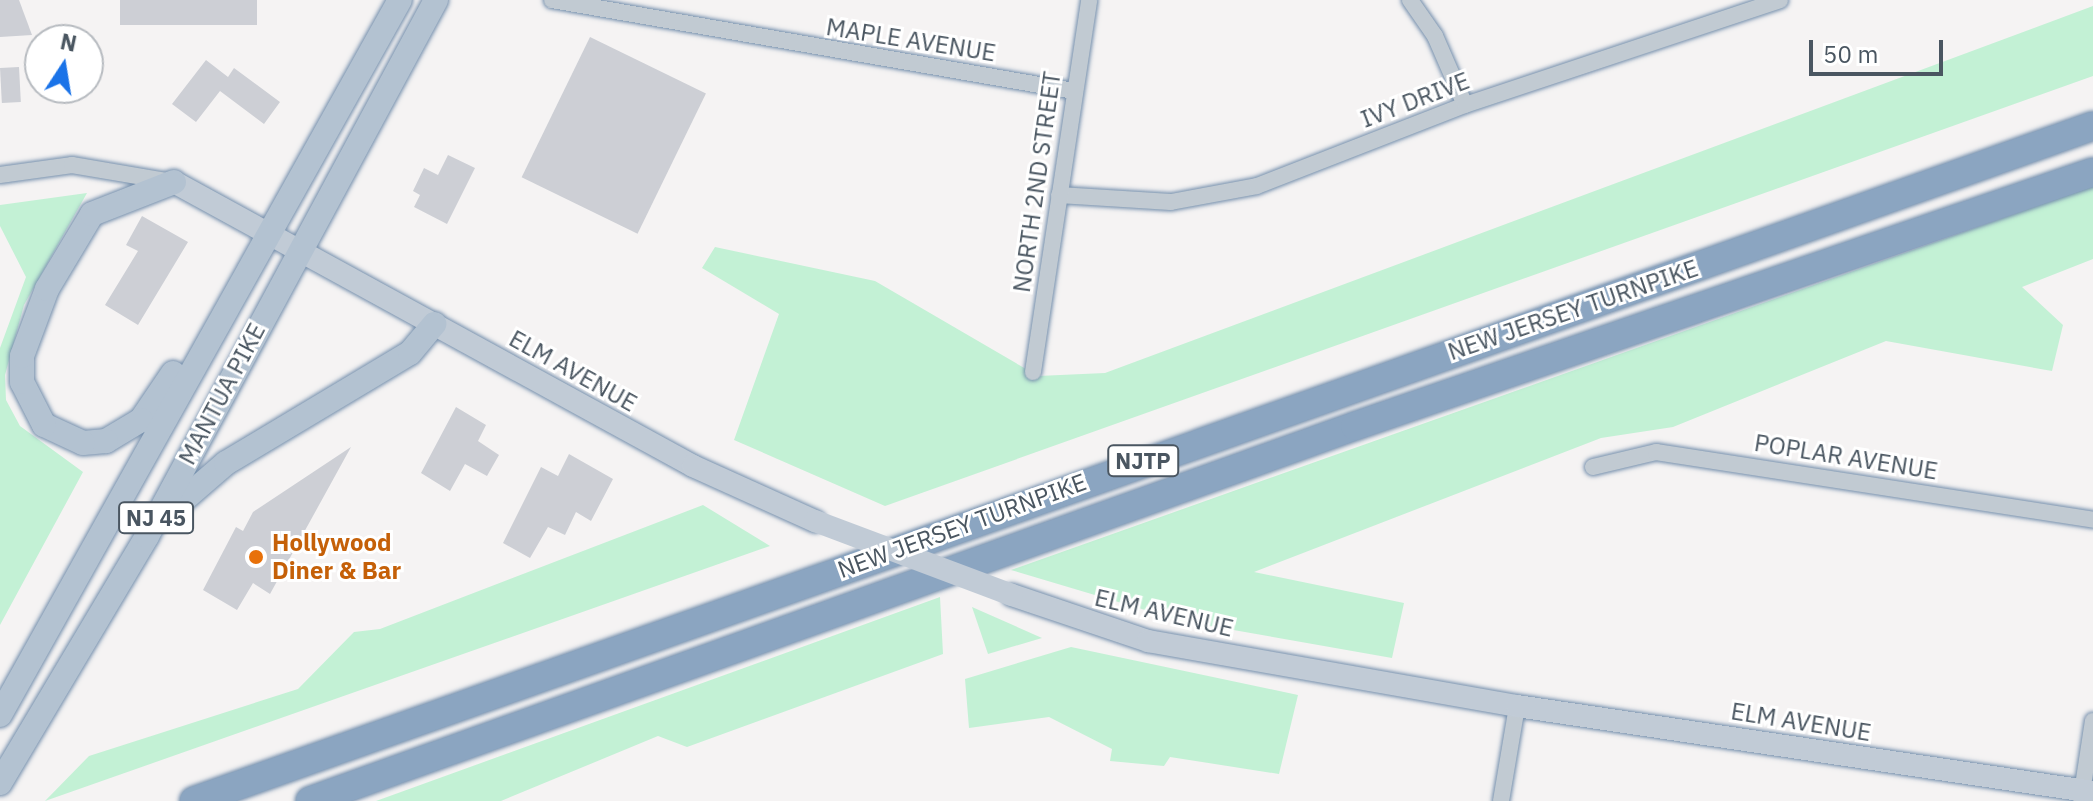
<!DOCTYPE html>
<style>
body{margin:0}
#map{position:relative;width:2093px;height:801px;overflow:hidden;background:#f5f3f3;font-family:"IBM Plex Sans",sans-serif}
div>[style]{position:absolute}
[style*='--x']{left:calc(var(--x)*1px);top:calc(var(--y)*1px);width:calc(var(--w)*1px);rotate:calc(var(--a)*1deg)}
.green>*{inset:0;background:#c3f1d5}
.building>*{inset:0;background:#cdcfd5;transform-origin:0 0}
.roads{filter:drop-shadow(0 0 2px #7690ad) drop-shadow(0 0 2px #7690ad)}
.street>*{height:16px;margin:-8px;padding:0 8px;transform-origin:8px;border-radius:8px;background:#c1cad2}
.secondary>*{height:22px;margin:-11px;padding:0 11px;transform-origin:11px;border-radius:11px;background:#c1cbd6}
.primary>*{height:24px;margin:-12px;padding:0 12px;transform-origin:12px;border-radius:12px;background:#b3c2d1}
.highway>*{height:28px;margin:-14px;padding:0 14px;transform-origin:14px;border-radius:14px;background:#8ba5c1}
.secondary-bridge>*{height:22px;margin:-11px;padding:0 11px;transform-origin:11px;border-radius:11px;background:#c1cbd6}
.dots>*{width:22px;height:22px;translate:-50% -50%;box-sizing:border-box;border:4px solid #fff;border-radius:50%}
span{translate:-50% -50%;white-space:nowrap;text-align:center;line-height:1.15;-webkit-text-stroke:6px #fff;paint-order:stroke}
.shield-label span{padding:2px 6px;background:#fff;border:2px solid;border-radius:6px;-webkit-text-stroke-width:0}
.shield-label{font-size:22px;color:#4a5661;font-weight:700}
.street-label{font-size:24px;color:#4a5661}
.food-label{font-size:24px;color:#c56008;font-weight:700}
.left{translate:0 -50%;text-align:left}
.north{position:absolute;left:24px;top:24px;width:80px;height:80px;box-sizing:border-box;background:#fff;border:2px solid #b7bbc0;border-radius:50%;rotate:12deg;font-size:22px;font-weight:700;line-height:32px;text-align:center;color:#4a5661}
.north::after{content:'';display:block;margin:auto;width:28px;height:36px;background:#1a73e8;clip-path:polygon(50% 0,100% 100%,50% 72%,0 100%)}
.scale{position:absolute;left:1809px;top:40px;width:134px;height:36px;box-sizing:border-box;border:4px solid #4a5661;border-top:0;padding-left:10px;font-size:24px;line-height:28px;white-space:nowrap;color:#4a5661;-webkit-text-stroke:6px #fff;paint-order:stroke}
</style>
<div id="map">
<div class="green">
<i style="clip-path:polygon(2093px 6px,2093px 76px,885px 506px,734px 440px,779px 314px,702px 268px,715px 247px,875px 281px,1038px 376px,1105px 373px)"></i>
<i style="clip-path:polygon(2093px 186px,2093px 259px,2022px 287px,2063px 325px,2052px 371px,1886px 341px,1673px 427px,1601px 438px,1254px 572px,1404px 603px,1392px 658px,1182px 621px,1011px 570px)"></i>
<i style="clip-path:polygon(87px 193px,24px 305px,5px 375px,6px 400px,20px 426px,83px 472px,0 625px,0 348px,26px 277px,0 226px,0 205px)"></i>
<i style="clip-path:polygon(703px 505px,770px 546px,45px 801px,89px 756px,298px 689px,354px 632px,380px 629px)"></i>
<i style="clip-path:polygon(940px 597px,943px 654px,687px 747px,658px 736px,501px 801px,376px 801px)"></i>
<i style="clip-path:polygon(972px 607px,1042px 638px,988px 654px)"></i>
<i style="clip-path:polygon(1071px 647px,1298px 695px,1279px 774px,1170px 757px,1164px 766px,1110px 761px,1112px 749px,1049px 717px,969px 728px,965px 679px)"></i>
</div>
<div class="building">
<i style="clip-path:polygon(0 0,19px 0,32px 35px,0 37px)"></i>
<i style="left:120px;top:0;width:137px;height:25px"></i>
<i style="left:590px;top:37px;width:129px;height:156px;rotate:26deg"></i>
<i style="clip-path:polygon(206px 60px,228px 77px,234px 68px,280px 102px,264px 124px,220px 91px,196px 122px,172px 104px)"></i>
<i style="left:19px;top:67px;width:35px;height:19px;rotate:87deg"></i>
<i style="clip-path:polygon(448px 155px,475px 168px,447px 224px,414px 207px,420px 195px,413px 191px,424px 168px,438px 175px)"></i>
<i style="clip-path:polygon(142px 216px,188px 242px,138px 325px,105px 305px,138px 251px,126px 245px)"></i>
<i style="clip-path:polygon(456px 407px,486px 425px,478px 441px,499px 455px,487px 476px,465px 464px,450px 491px,421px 473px)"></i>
<i style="clip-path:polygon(351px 447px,270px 594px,253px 583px,237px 610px,203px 590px,236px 527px,243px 531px,253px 512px)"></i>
<i style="clip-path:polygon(569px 454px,613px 479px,591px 521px,576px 512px,565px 535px,548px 527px,530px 558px,503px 543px,541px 467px,558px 476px)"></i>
</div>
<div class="roads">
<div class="street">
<i style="--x:552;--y:0;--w:530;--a:9.89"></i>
<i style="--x:1410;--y:0;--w:44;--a:55.2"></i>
<i style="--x:1435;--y:36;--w:75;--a:66.5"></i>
<i style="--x:0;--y:175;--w:73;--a:-7.9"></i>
<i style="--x:72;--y:165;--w:101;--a:9.6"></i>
<i style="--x:1059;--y:195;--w:112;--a:3.6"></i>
<i style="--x:1171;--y:202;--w:87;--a:-10.5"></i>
<i style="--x:1257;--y:186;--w:223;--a:-21.3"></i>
<i style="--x:1465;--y:105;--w:332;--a:-18.4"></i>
<i style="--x:1033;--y:372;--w:376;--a:-81.4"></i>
<i style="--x:1593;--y:467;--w:65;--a:-13.4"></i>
<i style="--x:1656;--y:452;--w:442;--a:8.8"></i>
<i style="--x:2081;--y:799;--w:79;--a:-81.3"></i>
<i style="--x:1501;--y:801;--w:96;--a:-80.4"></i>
</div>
<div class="secondary">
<i style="--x:174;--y:182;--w:592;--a:28.69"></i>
<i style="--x:693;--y:466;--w:134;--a:24.3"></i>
<i style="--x:1012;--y:595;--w:144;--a:18.7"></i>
<i style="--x:1148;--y:641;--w:375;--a:10"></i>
<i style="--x:1517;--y:706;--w:582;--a:8.49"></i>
</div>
<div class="primary">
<i style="--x:173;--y:373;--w:57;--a:124.2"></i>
<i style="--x:141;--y:420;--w:41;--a:149"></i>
<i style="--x:106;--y:441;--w:23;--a:175"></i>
<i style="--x:83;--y:443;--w:43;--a:-155.2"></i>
<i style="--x:44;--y:425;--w:48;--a:-117.1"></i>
<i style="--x:22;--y:382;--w:26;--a:-90"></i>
<i style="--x:22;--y:356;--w:72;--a:-69.5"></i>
<i style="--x:47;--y:289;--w:87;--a:-59"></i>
<i style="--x:92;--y:214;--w:88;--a:-21.3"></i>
<i style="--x:167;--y:514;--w:78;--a:-40.8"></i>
<i style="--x:226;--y:463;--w:214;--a:-30.9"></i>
<i style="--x:410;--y:353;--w:38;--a:-50"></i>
<i style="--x:0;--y:715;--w:819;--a:-60.78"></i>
<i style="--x:0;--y:783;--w:287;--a:-59.2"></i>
<i style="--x:147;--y:536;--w:609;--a:-61.67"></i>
</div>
<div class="highway">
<i style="--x:194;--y:801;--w:2015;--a:-19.57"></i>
<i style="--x:310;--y:801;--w:1110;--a:-19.74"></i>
<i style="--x:1355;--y:426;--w:780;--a:-18.99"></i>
</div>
</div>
<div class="secondary-bridge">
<i style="--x:815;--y:521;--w:210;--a:20.6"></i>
</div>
<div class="dots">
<i style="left:256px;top:557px;background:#e8710a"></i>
</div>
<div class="shield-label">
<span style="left:1143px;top:461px">NJTP</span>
<span style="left:156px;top:518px">NJ 45</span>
</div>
<div class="street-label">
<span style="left:911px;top:40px;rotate:9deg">MAPLE AVENUE</span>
<span style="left:1415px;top:100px;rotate:-21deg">IVY DRIVE</span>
<span style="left:1037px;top:182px;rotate:-82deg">NORTH 2ND STREET</span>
<span style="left:1573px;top:310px;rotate:-19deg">NEW JERSEY TURNPIKE</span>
<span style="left:573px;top:371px;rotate:29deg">ELM AVENUE</span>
<span style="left:222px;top:394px;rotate:-62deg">MANTUA PIKE</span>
<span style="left:1846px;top:457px;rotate:9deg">POPLAR AVENUE</span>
<span style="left:962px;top:526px;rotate:-20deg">NEW JERSEY TURNPIKE</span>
<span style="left:1164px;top:613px;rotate:13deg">ELM AVENUE</span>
<span style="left:1801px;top:722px;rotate:9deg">ELM AVENUE</span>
</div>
<div class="food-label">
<span class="left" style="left:272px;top:557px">Hollywood<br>Diner &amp; Bar</span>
</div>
<div class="north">N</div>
<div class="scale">50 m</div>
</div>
